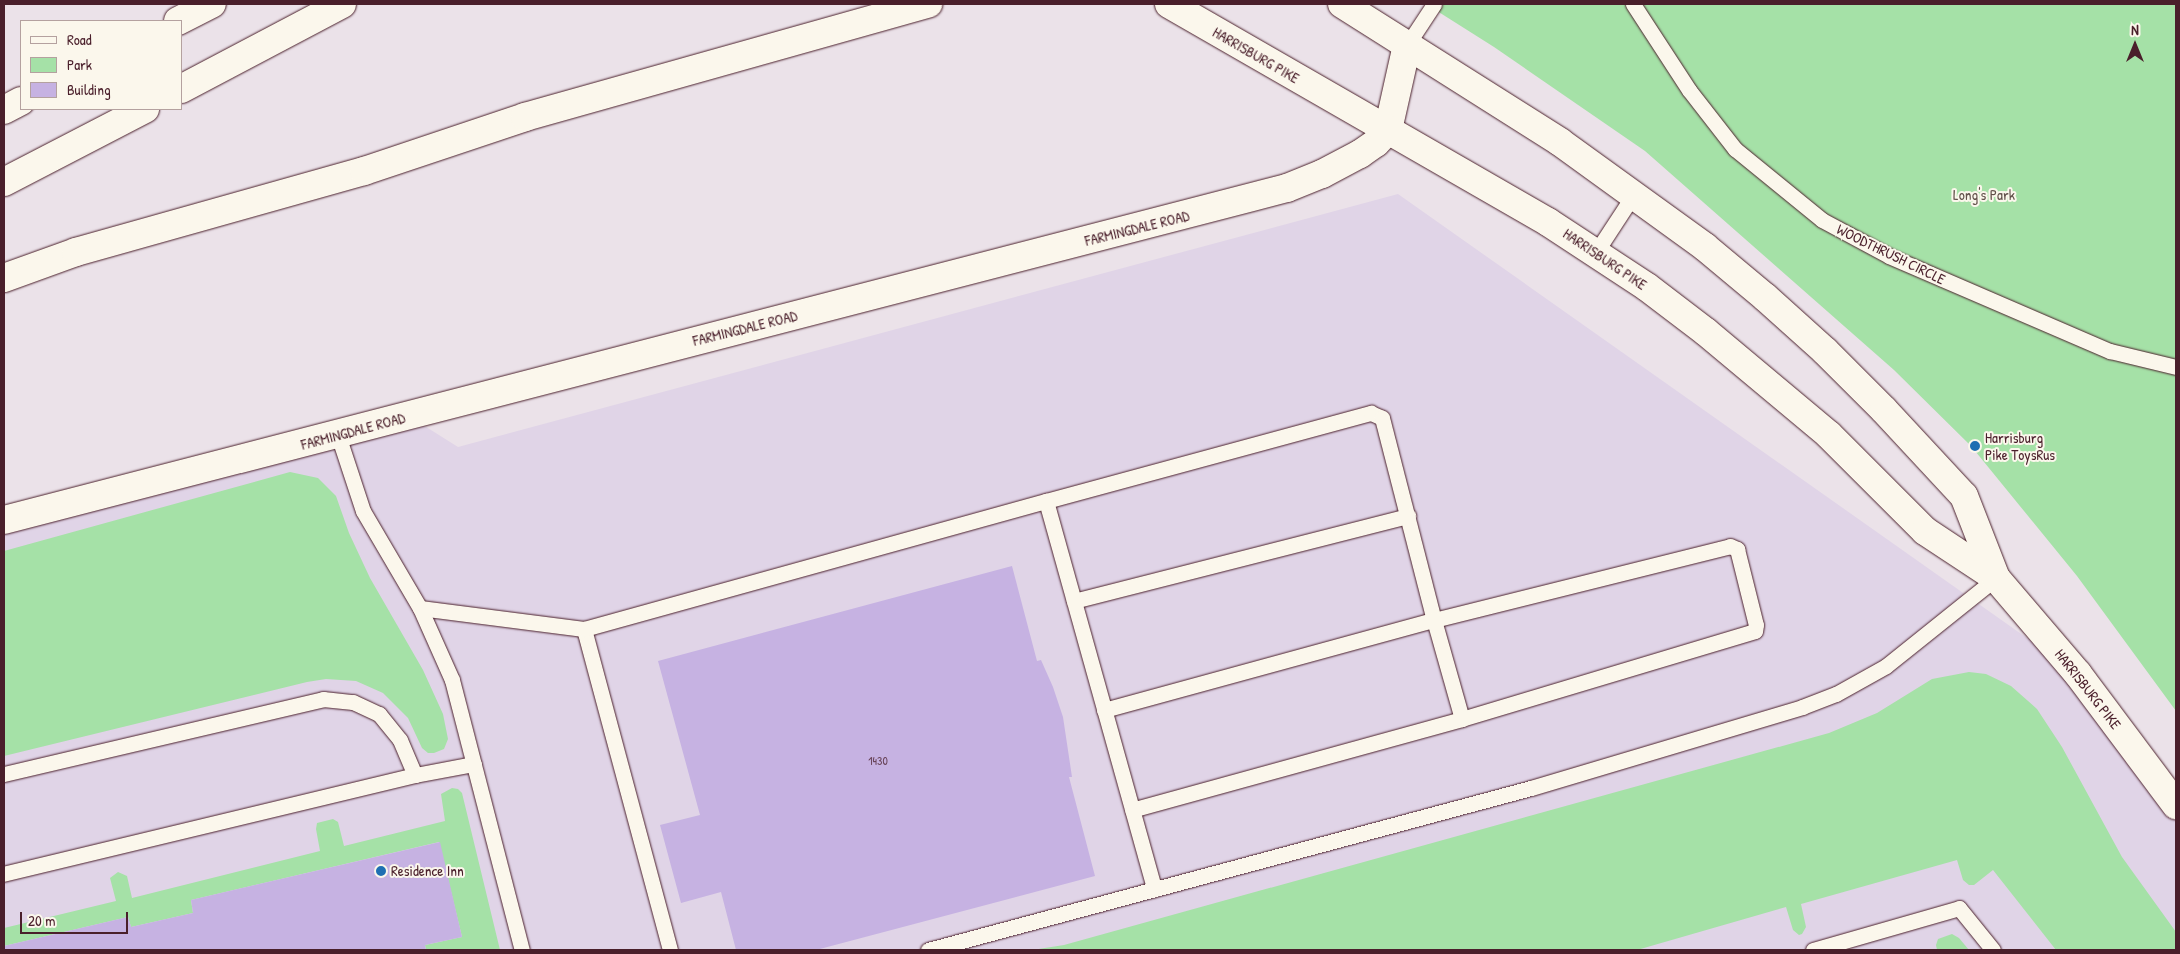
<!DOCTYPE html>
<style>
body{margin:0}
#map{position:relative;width:2180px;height:954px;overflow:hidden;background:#ebe2e9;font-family:"Patrick Hand",sans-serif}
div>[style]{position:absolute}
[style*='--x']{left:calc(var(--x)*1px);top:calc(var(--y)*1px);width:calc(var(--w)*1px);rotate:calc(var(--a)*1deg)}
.built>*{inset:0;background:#e0d4e7}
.green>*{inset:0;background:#a5e1a7}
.building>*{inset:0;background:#c6b2e2}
.roads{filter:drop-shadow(0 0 1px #4a1f2b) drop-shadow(0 0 1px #4a1f2b)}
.lane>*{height:15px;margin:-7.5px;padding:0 7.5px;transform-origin:7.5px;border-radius:7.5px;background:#fbf7ec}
.secondary>*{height:28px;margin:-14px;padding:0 14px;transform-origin:14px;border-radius:14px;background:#fbf7ec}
.primary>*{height:28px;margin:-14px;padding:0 14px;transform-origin:14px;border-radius:14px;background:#fbf7ec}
.highway>*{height:28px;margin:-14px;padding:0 14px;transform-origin:14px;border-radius:14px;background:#fbf7ec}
.dots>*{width:14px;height:14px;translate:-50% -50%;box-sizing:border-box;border:2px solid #fbf7ec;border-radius:50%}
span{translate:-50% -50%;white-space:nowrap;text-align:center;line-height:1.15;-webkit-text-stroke:4px #fbf7ec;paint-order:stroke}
.number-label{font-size:12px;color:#694459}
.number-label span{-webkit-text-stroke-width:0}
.street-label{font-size:15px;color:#4a1f2b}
.park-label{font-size:15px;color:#61504a}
.poi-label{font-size:15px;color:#4a1f2b}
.left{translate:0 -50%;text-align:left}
.frame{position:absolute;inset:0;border:5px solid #4a1f2b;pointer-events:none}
.legend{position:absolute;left:20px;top:20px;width:162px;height:90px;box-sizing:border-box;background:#fbf7ec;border:1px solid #b4a19f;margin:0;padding:6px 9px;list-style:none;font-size:15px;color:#4a1f2b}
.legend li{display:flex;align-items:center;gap:10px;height:25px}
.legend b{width:25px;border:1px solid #b4a19f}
.north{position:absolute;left:2110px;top:20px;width:50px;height:50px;-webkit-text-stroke:4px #fbf7ec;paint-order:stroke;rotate:0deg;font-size:14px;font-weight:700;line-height:20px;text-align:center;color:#4a1f2b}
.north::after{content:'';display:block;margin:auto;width:18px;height:22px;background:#4a1f2b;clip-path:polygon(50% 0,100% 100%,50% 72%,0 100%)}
.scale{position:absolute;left:20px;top:912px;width:108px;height:22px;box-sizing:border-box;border:2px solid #4a1f2b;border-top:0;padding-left:6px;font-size:15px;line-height:18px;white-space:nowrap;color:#4a1f2b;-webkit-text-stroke:4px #fbf7ec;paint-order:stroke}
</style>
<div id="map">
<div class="built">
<i style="clip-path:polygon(1398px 194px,2078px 674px,2176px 807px,2176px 950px,4px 950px,4px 518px,396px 408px,458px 447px)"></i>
</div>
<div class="green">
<i style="clip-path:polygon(1426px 4px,2176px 4px,2176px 711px,2077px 576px,1971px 446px,1894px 370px,1645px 151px,1494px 47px)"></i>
<i style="clip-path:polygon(290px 472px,318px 478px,336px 496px,349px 533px,370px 578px,423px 670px,443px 714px,448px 739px,444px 749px,434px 753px,428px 753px,422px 748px,408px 718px,383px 693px,356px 681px,326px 679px,307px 682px,4px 756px,4px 551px)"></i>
<i style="clip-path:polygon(1969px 672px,1986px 674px,2011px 686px,2037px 709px,2062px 747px,2122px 857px,2176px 932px,2176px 950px,2056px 950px,1993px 870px,1974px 885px,1969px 885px,1963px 880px,1957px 860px,1801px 904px,1806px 927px,1802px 934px,1799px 935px,1793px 930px,1786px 907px,1637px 950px,1032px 950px,1064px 945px,1829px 733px,1877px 713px,1932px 679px)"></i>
<i style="clip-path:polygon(452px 788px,458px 789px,462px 793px,500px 950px,426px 950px,425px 945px,462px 937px,439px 842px,191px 900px,193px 913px,131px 927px,128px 917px,4px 946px,4px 928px,116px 901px,110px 878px,118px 872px,127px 876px,132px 898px,320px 851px,316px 829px,317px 823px,333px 819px,338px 822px,344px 846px,445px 821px,441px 794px)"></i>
<i style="clip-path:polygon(1952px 934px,1959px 938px,1969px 950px,1937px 950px,1936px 945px,1938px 939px)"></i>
</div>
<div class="building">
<i style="clip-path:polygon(1012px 566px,1037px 661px,1041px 660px,1053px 687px,1063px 717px,1072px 777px,1069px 777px,1095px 876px,816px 950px,736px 950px,721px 892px,681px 903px,660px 825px,700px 815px,658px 661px)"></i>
<i style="clip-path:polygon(440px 842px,462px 937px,425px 945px,426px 950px,4px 950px,4px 946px,128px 917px,131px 927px,193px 913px,191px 900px)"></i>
</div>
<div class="roads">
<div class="lane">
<i style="--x:1633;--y:4;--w:103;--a:56.9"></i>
<i style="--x:1689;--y:90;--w:75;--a:52.1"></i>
<i style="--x:1735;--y:149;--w:112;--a:39.2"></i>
<i style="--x:1822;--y:220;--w:76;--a:28.2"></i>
<i style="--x:1889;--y:256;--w:241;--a:23.3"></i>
<i style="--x:2110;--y:351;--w:68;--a:13.6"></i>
<i style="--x:1407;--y:45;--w:49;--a:-56.6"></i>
<i style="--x:1596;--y:252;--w:69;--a:-56.8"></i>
<i style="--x:338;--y:435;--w:80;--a:71.8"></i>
<i style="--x:363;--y:511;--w:113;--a:59.6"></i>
<i style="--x:420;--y:608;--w:79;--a:66"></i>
<i style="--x:452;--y:680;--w:279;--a:75.5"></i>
<i style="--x:1046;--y:501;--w:337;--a:-15.2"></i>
<i style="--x:1371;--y:413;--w:12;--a:24"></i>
<i style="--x:1382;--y:418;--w:209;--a:75.6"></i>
<i style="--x:1434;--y:620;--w:305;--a:-14"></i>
<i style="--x:1730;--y:546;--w:8;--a:23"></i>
<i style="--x:1737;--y:549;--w:78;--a:76"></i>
<i style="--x:1756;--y:625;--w:6;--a:99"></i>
<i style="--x:1755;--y:631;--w:306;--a:163.3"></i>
<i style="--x:1462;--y:719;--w:342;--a:164.6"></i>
<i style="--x:1074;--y:601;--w:345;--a:-14.3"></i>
<i style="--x:420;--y:608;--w:165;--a:7.3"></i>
<i style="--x:584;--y:629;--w:332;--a:75"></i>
<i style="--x:584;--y:629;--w:479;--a:-15.5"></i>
<i style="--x:1046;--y:501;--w:403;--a:74.4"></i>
<i style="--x:1104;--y:710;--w:342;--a:-15.3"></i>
<i style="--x:1434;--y:620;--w:103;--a:74.2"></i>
<i style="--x:4;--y:774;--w:328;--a:-13.2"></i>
<i style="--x:323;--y:699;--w:30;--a:6"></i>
<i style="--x:353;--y:702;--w:29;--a:25"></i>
<i style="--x:379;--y:714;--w:33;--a:51"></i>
<i style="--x:400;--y:740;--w:38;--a:67"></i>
<i style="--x:415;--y:775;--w:423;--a:166.5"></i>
<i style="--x:415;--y:775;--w:60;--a:-10.6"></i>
<i style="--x:928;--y:950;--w:624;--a:-15.04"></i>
<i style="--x:1531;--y:788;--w:283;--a:-16.6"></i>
<i style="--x:1802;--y:707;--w:36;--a:-21"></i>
<i style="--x:1836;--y:694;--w:57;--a:-29.2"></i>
<i style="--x:1886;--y:666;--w:141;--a:-38.7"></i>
<i style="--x:1813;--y:950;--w:152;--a:-16"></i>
<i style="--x:1959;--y:908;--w:54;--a:51"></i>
</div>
<div class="secondary">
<i style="--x:4;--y:520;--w:1325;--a:-14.51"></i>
<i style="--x:1287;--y:188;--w:38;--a:-22"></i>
<i style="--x:1322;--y:174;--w:43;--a:-27.8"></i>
<i style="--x:1360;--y:154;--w:19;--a:-35"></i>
<i style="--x:1376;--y:143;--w:18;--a:-47"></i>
<i style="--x:1388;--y:130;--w:87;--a:-77.4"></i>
</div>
<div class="primary">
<i style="--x:1169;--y:4;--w:437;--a:29.9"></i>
<i style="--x:1548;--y:222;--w:118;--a:33.3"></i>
<i style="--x:1647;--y:287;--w:74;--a:37.3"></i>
<i style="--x:1706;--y:332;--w:160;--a:39.9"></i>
<i style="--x:1829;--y:435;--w:136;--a:45"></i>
<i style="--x:1925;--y:531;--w:85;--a:33.5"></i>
<i style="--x:1996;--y:578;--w:126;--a:49.5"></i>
<i style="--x:2078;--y:674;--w:164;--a:53.2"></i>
<i style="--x:1342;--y:4;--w:258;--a:32.3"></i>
<i style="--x:1560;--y:142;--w:179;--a:35.9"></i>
<i style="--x:1705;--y:247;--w:78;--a:39.8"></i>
<i style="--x:1765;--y:297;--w:81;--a:42"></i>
<i style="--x:1825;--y:351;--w:83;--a:45"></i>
<i style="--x:1884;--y:410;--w:117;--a:47.1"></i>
<i style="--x:1964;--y:496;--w:88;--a:68.7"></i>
</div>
<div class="highway">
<i style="--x:178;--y:21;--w:38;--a:-27"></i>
<i style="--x:181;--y:89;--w:182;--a:-27.8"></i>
<i style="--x:4;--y:110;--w:19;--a:-28"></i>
<i style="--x:4;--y:182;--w:159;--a:-27.4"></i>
<i style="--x:4;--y:278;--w:77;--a:-19.9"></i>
<i style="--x:76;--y:252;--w:299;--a:-15.7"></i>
<i style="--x:364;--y:171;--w:170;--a:-18.5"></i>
<i style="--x:525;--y:117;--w:419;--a:-15.7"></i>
</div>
</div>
<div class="dots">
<i style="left:1975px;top:446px;background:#1f6fb2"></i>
<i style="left:381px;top:871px;background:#1f6fb2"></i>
</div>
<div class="number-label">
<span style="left:878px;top:761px">1430</span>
</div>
<div class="street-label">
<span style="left:1256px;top:55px;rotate:30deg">HARRISBURG PIKE</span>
<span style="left:1137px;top:228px;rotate:-14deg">FARMINGDALE ROAD</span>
<span style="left:1891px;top:254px;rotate:26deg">WOODTHRUSH CIRCLE</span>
<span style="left:1605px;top:259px;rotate:34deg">HARRISBURG PIKE</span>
<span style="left:745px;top:328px;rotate:-14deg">FARMINGDALE ROAD</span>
<span style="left:353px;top:431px;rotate:-15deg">FARMINGDALE ROAD</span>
<span style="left:2088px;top:689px;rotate:52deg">HARRISBURG PIKE</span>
</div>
<div class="park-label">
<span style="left:1984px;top:195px">Long's Park</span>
</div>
<div class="poi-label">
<span class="left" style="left:1985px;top:446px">Harrisburg<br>Pike ToysRus</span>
<span class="left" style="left:391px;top:871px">Residence Inn</span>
</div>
<div class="frame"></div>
<ul class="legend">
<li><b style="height:6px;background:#fbf7ec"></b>Road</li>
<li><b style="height:14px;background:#a5e1a7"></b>Park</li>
<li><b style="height:14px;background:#c6b2e2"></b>Building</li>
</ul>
<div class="north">N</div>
<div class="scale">20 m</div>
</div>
